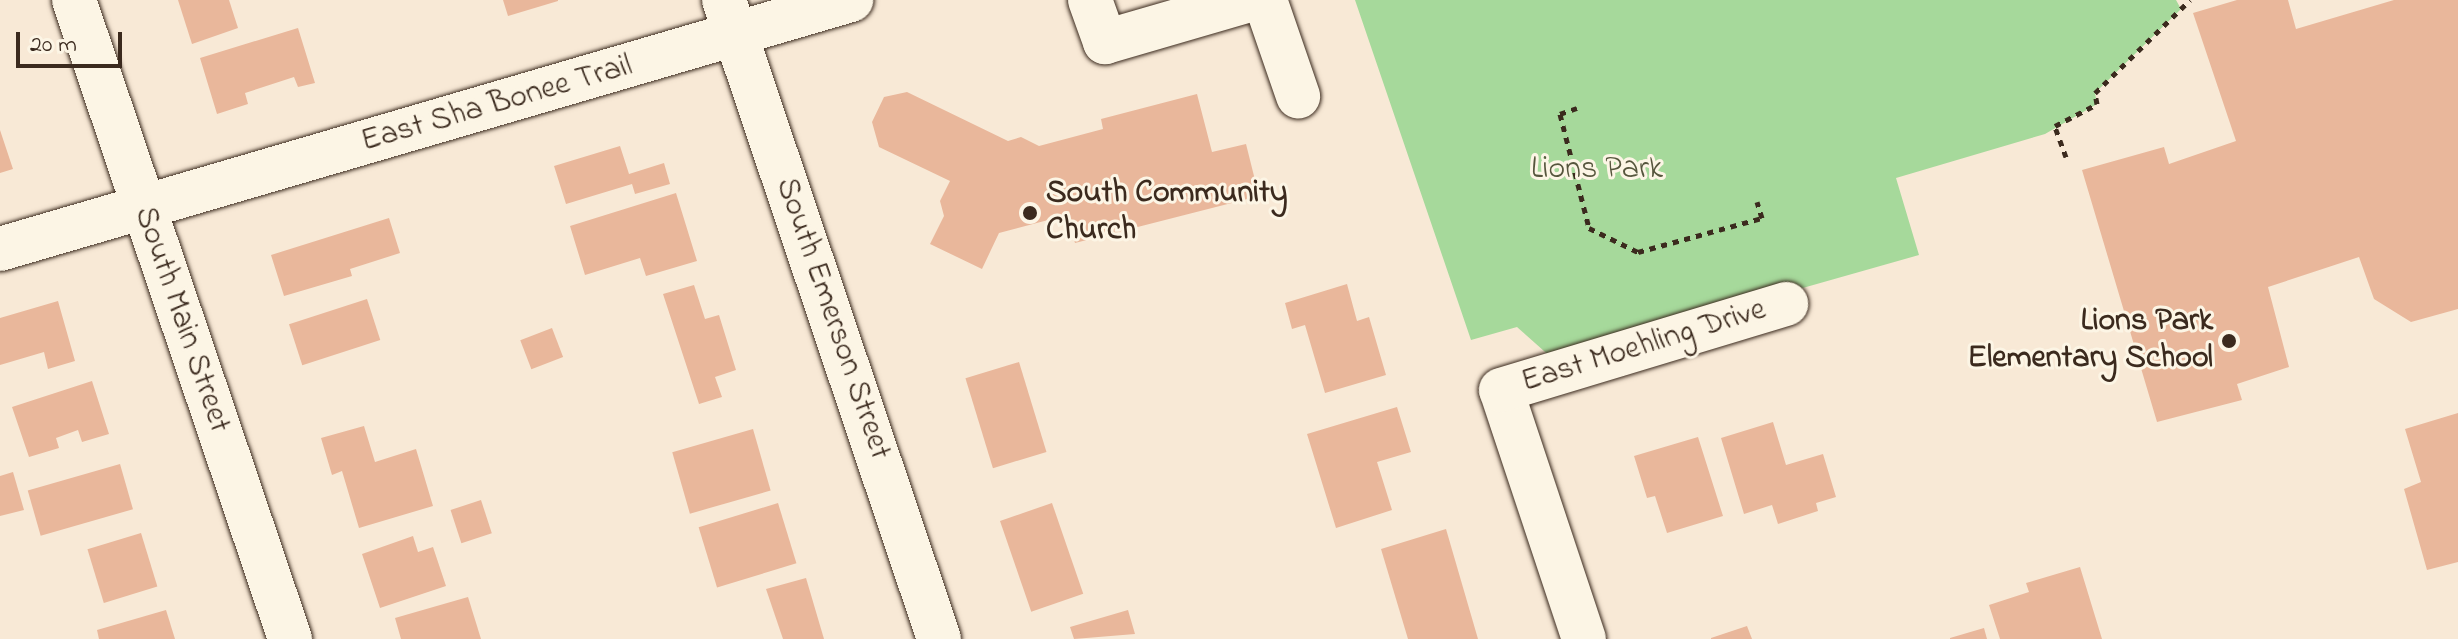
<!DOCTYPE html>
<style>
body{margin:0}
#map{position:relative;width:2458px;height:639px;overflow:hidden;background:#f8e9d6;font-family:"Indie Flower",sans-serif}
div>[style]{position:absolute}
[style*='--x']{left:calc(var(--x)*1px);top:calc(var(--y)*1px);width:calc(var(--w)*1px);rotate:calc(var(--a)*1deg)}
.green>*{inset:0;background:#a6d99b}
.building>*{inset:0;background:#e9b79b;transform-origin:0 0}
.path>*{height:5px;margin-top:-2.5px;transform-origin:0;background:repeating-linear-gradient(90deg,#3b2a1e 0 6px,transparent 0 12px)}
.roads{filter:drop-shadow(0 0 2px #3b2a1e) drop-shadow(0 0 2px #3b2a1e)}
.minor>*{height:44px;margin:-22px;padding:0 22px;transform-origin:22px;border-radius:22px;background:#fcf5e5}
.dots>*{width:22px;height:22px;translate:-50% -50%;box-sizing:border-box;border:4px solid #fcf5e5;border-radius:50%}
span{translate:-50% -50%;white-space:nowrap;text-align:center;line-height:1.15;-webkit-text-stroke:6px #fcf5e5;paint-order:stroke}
.street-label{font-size:32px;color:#3b2a1e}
.park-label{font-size:32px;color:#56563d}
.poi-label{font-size:32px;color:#3b2a1e;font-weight:700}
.left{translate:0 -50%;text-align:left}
.right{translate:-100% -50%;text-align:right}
.scale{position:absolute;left:16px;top:32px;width:106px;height:36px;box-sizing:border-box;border:4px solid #3b2a1e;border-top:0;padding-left:10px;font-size:24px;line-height:28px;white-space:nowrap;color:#3b2a1e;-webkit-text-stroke:6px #fcf5e5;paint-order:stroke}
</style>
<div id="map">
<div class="green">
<i style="clip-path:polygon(1355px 0,2176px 0,2181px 9px,2095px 93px,2097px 104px,2045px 134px,1896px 178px,1919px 255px,1553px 359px,1517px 327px,1471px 340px)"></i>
</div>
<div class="building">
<i style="clip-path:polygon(178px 0,229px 0,238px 28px,192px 44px)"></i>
<i style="clip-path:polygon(503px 0,558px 0,558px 1px,508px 16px)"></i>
<i style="clip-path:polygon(2237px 0,2288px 0,2296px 29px,2394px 0,2458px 0,2458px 309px,2411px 322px,2374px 299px,2359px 257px,2268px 287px,2289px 367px,2237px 384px,2242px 400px,2157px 422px,2082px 170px,2164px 147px,2169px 164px,2236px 141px,2193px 13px)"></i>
<i style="clip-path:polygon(298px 28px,315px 83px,298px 87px,294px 77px,245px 93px,248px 104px,217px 114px,200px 58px)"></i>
<i style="clip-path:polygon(907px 92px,1008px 141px,1021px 137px,1039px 146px,1103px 129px,1101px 119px,1197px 94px,1212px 152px,1246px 144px,1259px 196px,1075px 243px,1067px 215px,999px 233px,982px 269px,930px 244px,944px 216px,940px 201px,950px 181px,879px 147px,872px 122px,884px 97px)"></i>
<i style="clip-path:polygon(0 130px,13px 169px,0 173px)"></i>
<i style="clip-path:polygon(620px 146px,629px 174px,664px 163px,670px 184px,635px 194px,632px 184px,566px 204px,554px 166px)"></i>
<i style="clip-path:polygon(676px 193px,697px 261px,646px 276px,640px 258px,585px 275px,570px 226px)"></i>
<i style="clip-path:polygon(389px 218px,400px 253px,350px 269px,352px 276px,284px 296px,271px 255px)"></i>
<i style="clip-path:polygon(1347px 284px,1357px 321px,1369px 317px,1386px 375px,1325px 393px,1305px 325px,1292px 329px,1285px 303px)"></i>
<i style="clip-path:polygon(694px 285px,705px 319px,719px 315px,736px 370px,715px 377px,722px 397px,699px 404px,663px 294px)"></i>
<i style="left:367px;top:299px;width:43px;height:82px;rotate:72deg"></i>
<i style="clip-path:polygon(58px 301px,75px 361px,48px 369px,44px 352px,0 365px,0 318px)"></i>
<i style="left:552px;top:328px;width:31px;height:34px;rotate:69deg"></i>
<i style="left:1019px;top:362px;width:94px;height:56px;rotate:73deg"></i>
<i style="clip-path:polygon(92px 381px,109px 434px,82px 442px,78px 430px,56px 438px,59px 448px,29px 457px,12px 407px)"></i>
<i style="clip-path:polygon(1397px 407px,1411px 452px,1377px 462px,1392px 510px,1336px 528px,1307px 434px)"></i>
<i style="clip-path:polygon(2458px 413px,2458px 562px,2427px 570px,2404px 489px,2421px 482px,2405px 429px)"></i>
<i style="clip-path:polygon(1773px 422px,1786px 465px,1823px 454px,1836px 497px,1816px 503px,1818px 511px,1778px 524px,1772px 505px,1744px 514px,1721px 438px)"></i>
<i style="clip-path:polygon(364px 426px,375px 462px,416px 449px,433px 506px,359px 528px,342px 471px,332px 475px,321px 438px)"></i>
<i style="left:753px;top:429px;width:64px;height:84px;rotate:74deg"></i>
<i style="clip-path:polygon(1698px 437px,1723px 516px,1667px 533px,1655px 496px,1647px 498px,1634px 456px)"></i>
<i style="left:120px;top:464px;width:47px;height:96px;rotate:74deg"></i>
<i style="clip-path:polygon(13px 472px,24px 510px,0 516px,0 476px)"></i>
<i style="left:481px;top:500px;width:35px;height:32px;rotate:72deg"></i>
<i style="left:778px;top:503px;width:63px;height:83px;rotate:73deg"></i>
<i style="left:1052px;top:503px;width:96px;height:55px;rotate:71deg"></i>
<i style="clip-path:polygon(1446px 529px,1478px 639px,1408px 639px,1381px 549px)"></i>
<i style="left:141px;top:533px;width:56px;height:56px;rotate:73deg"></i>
<i style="clip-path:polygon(413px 536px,418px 552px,433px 547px,446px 586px,380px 608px,362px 554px)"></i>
<i style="clip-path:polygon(2080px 567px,2102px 639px,2000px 639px,1989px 605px,2029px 592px,2026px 583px)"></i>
<i style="clip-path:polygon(806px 578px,824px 639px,783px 639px,766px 589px)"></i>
<i style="clip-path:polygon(468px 597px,481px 639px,401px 639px,395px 618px)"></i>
<i style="clip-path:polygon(166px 610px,175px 639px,99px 639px,97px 630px)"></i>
<i style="clip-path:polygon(1128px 610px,1135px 634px,1074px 639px,1070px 627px)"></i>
<i style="clip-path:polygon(1747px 626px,1752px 639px,1711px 639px,1711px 638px)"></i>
<i style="clip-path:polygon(1984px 628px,1987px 639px,1950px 639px,1950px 638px)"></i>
</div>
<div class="path">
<i style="--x:1577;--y:108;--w:18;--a:161"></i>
<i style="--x:1560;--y:114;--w:118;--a:75.7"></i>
<i style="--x:1589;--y:228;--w:55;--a:26.1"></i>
<i style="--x:1638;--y:252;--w:129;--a:-15.3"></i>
<i style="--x:1762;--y:218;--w:17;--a:-107"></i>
<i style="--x:2066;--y:157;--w:33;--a:-110"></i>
<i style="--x:2055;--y:126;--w:47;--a:-27.6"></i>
<i style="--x:2097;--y:104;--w:11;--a:-100"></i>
<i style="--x:2095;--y:93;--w:133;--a:-44.4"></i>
</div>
<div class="roads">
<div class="minor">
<i style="--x:74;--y:0;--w:675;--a:71.32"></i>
<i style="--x:724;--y:0;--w:674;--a:71.4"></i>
<i style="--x:1090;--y:0;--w:45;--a:70.3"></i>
<i style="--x:1105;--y:42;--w:151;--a:-16.2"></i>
<i style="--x:1265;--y:0;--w:102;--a:71"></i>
<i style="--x:0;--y:249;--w:887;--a:-16.31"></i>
<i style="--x:1584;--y:639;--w:262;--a:-108.4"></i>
<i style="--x:1501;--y:390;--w:298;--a:-16.8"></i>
</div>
</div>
<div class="dots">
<i style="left:1030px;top:213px;background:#3b2a1e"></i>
<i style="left:2229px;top:341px;background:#3b2a1e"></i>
</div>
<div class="street-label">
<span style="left:497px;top:105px;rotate:-16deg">East Sha Bonee Trail</span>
<span style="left:832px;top:319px;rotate:71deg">South Emerson Street</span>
<span style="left:181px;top:320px;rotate:71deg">South Main Street</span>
<span style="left:1644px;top:347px;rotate:-17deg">East Moehling Drive</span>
</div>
<div class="park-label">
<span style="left:1597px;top:170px">Lions Park</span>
</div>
<div class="poi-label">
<span class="left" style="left:1046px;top:213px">South Community<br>Church</span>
<span class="right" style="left:2213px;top:341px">Lions Park<br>Elementary School</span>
</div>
<div class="scale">20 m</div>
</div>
